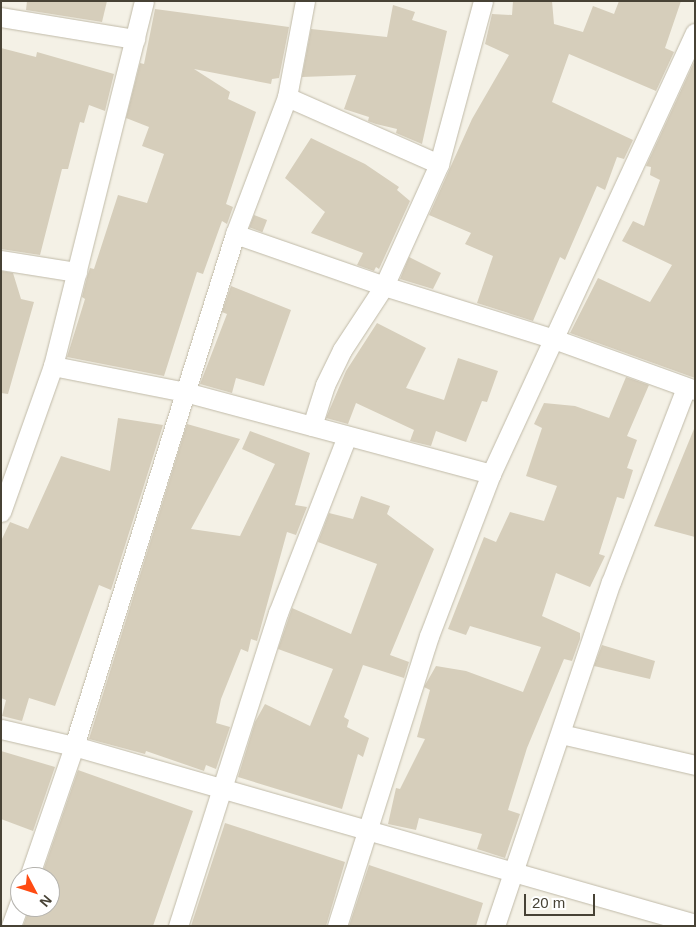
<!DOCTYPE html>
<style>
body{margin:0}
#map{position:relative;width:696px;height:927px;overflow:hidden;background:#f4f1e6;font-family:Arial,sans-serif}
div>[style]{position:absolute}
[style*='--x']{left:calc(var(--x)*1px);top:calc(var(--y)*1px);width:calc(var(--w)*1px);rotate:calc(var(--a)*1deg)}
.building>*{inset:0;background:#d6cebb;transform-origin:0 0}
.roads{filter:drop-shadow(0 0 1px #c0baa8) drop-shadow(0 0 1px #c0baa8)}
.street>*{height:19px;margin:-9.5px;padding:0 9.5px;transform-origin:9.5px;border-radius:9.5px;background:#fff}
span{translate:-50% -50%;white-space:nowrap;text-align:center;line-height:1.15;-webkit-text-stroke:5px #fff;paint-order:stroke}
.frame{position:absolute;inset:0;border:2px solid #474235;pointer-events:none}
.north{position:absolute;left:10px;top:867px;width:50px;height:50px;box-sizing:border-box;background:#fff;border:1px solid #b5b3ae;border-radius:50%;rotate:130deg;font-size:14px;font-weight:700;line-height:20px;text-align:center;color:#474235}
.north::after{content:'';display:block;margin:auto;width:18px;height:22px;background:#ff4b12;clip-path:polygon(50% 0,100% 100%,50% 72%,0 100%)}
.scale{position:absolute;left:524px;top:894px;width:71px;height:22px;box-sizing:border-box;border:2px solid #474235;border-top:0;padding-left:6px;font-size:15px;line-height:18px;white-space:nowrap;color:#474235;-webkit-text-stroke:4px #fff;paint-order:stroke}
</style>
<div id="map">
<div class="building">
<i style="clip-path:polygon(27px 1px,107px 1px,102px 22px,26px 10px)"></i>
<i style="clip-path:polygon(513px 1px,552px 1px,554px 24px,583px 32px,593px 6px,614px 14px,619px 1px,681px 1px,665px 48px,674px 52px,656px 91px,569px 54px,552px 102px,633px 140px,624px 159px,617px 157px,605px 190px,597px 186px,565px 260px,560px 257px,533px 321px,477px 303px,493px 256px,465px 244px,471px 233px,429px 215px,472px 119px,509px 55px,485px 44px,492px 14px,512px 15px)"></i>
<i style="clip-path:polygon(393px 5px,415px 12px,412px 20px,447px 31px,422px 144px,396px 133px,397px 129px,376px 124px,368px 121px,369px 117px,344px 109px,356px 75px,302px 77px,311px 29px,387px 37px)"></i>
<i style="clip-path:polygon(155px 9px,289px 27px,279px 78px,272px 79px,271px 84px,194px 69px,230px 92px,228px 99px,256px 112px,226px 204px,233px 207px,227px 224px,222px 221px,203px 274px,197px 272px,164px 376px,67px 357px,85px 299px,82px 297px,87px 277px,90px 268px,94px 269px,118px 195px,147px 203px,164px 154px,142px 146px,149px 127px,126px 118px,140px 63px,144px 64px)"></i>
<i style="clip-path:polygon(1px 48px,36px 57px,37px 52px,114px 74px,105px 111px,89px 105px,84px 123px,80px 122px,68px 169px,62px 169px,40px 255px,1px 249px)"></i>
<i style="clip-path:polygon(695px 60px,695px 378px,570px 333px,598px 278px,650px 302px,672px 265px,622px 241px,633px 221px,644px 226px,660px 180px,650px 175px,651px 167px,646px 166px)"></i>
<i style="clip-path:polygon(311px 138px,365px 164px,399px 187px,397px 190px,410px 201px,379px 269px,376px 267px,374px 271px,357px 265px,363px 253px,311px 233px,325px 212px,285px 178px)"></i>
<i style="left:254px;top:215px;width:14px;height:13px;rotate:21deg"></i>
<i style="clip-path:polygon(409px 257px,441px 273px,433px 289px,400px 279px)"></i>
<i style="clip-path:polygon(1px 271px,13px 273px,21px 299px,34px 302px,8px 394px,1px 393px)"></i>
<i style="clip-path:polygon(231px 286px,291px 310px,264px 386px,236px 378px,232px 393px,200px 384px,227px 314px,222px 312px)"></i>
<i style="clip-path:polygon(377px 323px,426px 348px,406px 388px,444px 400px,458px 358px,498px 371px,487px 402px,482px 401px,466px 442px,436px 431px,431px 446px,410px 441px,414px 430px,356px 403px,348px 424px,326px 418px,346px 371px)"></i>
<i style="clip-path:polygon(626px 377px,649px 385px,627px 436px,637px 440px,627px 468px,633px 470px,624px 499px,617px 497px,599px 554px,605px 556px,590px 587px,556px 573px,542px 616px,580px 633px,580px 639px,572px 661px,564px 659px,527px 748px,508px 810px,520px 814px,505px 858px,477px 849px,482px 834px,419px 818px,416px 830px,388px 824px,396px 788px,400px 789px,425px 739px,417px 737px,430px 690px,424px 687px,436px 666px,466px 671px,523px 692px,541px 647px,470px 626px,466px 635px,448px 629px,484px 537px,496px 542px,510px 512px,544px 521px,557px 486px,526px 476px,542px 428px,534px 424px,544px 403px,575px 406px,609px 418px)"></i>
<i style="clip-path:polygon(118px 418px,163px 425px,111px 590px,99px 585px,55px 706px,29px 698px,22px 721px,2px 716px,6px 700px,1px 698px,1px 541px,10px 522px,28px 529px,61px 456px,110px 471px)"></i>
<i style="clip-path:polygon(187px 424px,240px 439px,191px 529px,240px 536px,275px 464px,242px 449px,250px 431px,310px 453px,295px 505px,307px 507px,296px 535px,287px 532px,257px 641px,251px 639px,248px 652px,241px 649px,221px 699px,216px 723px,230px 727px,216px 769px,206px 765px,204px 771px,146px 751px,145px 754px,89px 739px)"></i>
<i style="clip-path:polygon(694px 429px,695px 429px,695px 537px,654px 526px)"></i>
<i style="clip-path:polygon(361px 496px,390px 506px,387px 514px,434px 549px,390px 655px,409px 662px,404px 678px,363px 665px,344px 717px,349px 720px,347px 727px,369px 738px,363px 757px,358px 754px,342px 809px,238px 777px,255px 722px,265px 704px,310px 726px,333px 669px,278px 649px,292px 608px,351px 634px,377px 564px,318px 542px,329px 513px,353px 519px)"></i>
<i style="clip-path:polygon(602px 645px,655px 661px,650px 679px,594px 666px)"></i>
<i style="clip-path:polygon(1px 751px,55px 767px,33px 831px,1px 819px)"></i>
<i style="clip-path:polygon(78px 770px,193px 811px,153px 926px,23px 926px,30px 907px,50px 907px,50px 877px,41px 877px)"></i>
<i style="clip-path:polygon(225px 823px,345px 862px,326px 926px,191px 926px)"></i>
<i style="clip-path:polygon(369px 865px,483px 903px,476px 926px,349px 926px)"></i>
</div>
<div class="roads">
<div class="street">
<i style="--x:1;--y:17;--w:136;--a:9.3"></i>
<i style="--x:287;--y:97;--w:166;--a:23.8"></i>
<i style="--x:235;--y:234;--w:158;--a:19.2"></i>
<i style="--x:384;--y:286;--w:178;--a:17.3"></i>
<i style="--x:554;--y:339;--w:150;--a:19.9"></i>
<i style="--x:1;--y:260;--w:77;--a:9"></i>
<i style="--x:53;--y:366;--w:135;--a:11.1"></i>
<i style="--x:185;--y:392;--w:317;--a:15"></i>
<i style="--x:312;--y:426;--w:43;--a:-72.4"></i>
<i style="--x:325;--y:385;--w:39;--a:-64"></i>
<i style="--x:342;--y:350;--w:77;--a:-56.7"></i>
<i style="--x:384;--y:286;--w:134;--a:-65.7"></i>
<i style="--x:439;--y:164;--w:169;--a:-74.9"></i>
<i style="--x:1;--y:512;--w:155;--a:-70.4"></i>
<i style="--x:53;--y:366;--w:376;--a:-76"></i>
<i style="--x:1;--y:729;--w:75;--a:13.1"></i>
<i style="--x:74;--y:746;--w:646;--a:15.99"></i>
<i style="--x:561;--y:734;--w:138;--a:13"></i>
<i style="--x:29;--y:877;--w:139;--a:-71"></i>
<i style="--x:74;--y:746;--w:537;--a:-72.54"></i>
<i style="--x:235;--y:234;--w:147;--a:-69.2"></i>
<i style="--x:287;--y:97;--w:98;--a:-79.4"></i>
<i style="--x:11;--y:926;--w:27;--a:-70"></i>
<i style="--x:178;--y:926;--w:329;--a:-72.3"></i>
<i style="--x:278;--y:613;--w:190;--a:-68.7"></i>
<i style="--x:337;--y:926;--w:304;--a:-72.4"></i>
<i style="--x:429;--y:636;--w:173;--a:-69.1"></i>
<i style="--x:491;--y:474;--w:486;--a:-65.2"></i>
<i style="--x:495;--y:926;--w:363;--a:-71.4"></i>
<i style="--x:611;--y:582;--w:208;--a:-68.9"></i>
</div>
</div>
<div class="frame"></div>
<div class="north">N</div>
<div class="scale">20 m</div>
</div>
